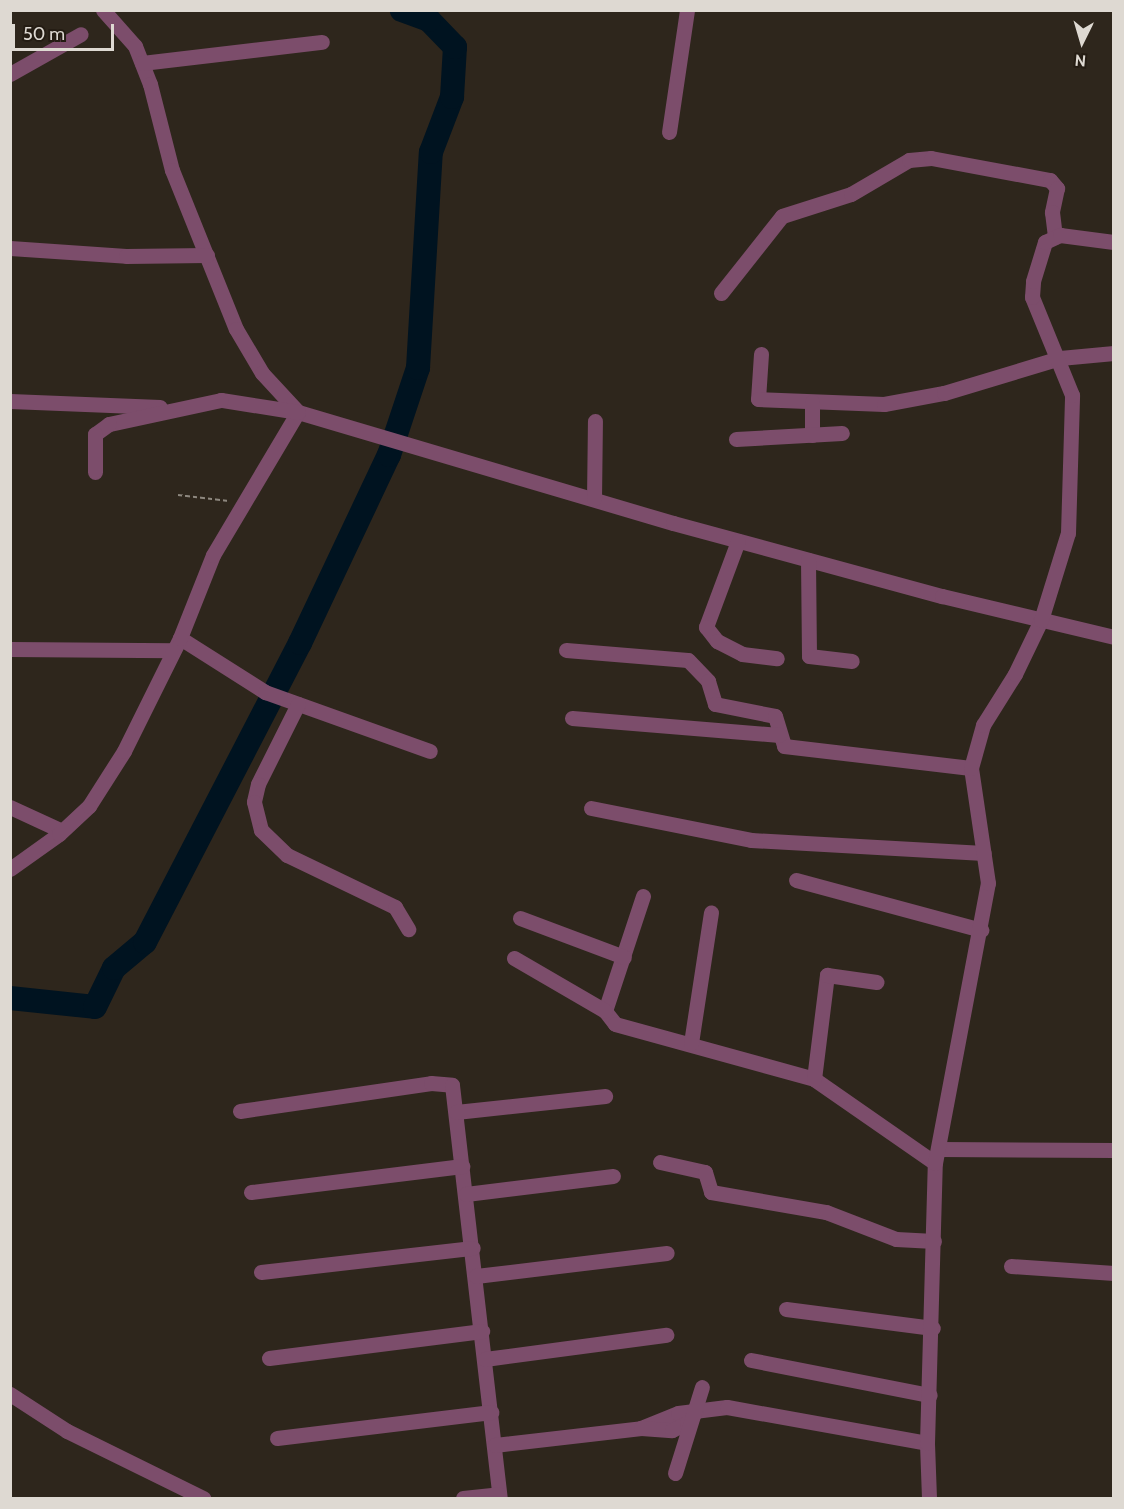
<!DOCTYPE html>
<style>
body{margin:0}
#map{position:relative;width:1124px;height:1509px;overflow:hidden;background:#2e261c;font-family:Cabin,sans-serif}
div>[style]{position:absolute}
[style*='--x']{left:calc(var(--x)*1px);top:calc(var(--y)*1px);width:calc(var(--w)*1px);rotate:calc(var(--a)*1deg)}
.river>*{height:24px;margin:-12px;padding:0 12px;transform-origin:12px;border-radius:12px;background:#001320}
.path>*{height:2px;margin-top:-1px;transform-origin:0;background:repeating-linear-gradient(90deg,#8d877e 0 4.5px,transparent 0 7.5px)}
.minor>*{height:15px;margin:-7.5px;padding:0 7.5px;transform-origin:7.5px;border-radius:7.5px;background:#7c4d6b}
span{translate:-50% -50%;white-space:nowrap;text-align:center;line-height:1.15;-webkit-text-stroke:5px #241c13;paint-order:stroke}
.frame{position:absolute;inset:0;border:12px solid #ded9d2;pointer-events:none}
.north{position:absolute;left:1052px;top:12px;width:60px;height:60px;-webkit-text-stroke:4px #241c13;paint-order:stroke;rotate:185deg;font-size:16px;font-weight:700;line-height:24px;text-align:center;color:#ded9d2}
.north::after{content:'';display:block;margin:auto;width:21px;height:27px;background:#ded9d2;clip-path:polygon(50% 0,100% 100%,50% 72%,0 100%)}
.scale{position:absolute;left:12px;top:24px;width:102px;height:27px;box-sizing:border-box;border:3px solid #ded9d2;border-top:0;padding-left:8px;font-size:18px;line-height:21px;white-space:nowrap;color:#ded9d2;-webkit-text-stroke:4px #241c13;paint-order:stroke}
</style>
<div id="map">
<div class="river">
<i style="--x:10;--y:998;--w:85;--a:6"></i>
<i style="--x:95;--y:1007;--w:43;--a:-64"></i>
<i style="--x:114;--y:968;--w:40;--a:-40"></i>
<i style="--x:145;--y:942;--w:337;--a:-62.6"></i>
<i style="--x:300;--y:643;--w:208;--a:-64.7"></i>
<i style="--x:389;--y:455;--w:92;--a:-71.6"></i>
<i style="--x:418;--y:368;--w:216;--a:-86.6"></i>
<i style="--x:431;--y:152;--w:59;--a:-69.1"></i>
<i style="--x:452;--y:97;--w:50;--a:-86.6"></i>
<i style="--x:455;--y:47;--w:37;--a:-134"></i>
<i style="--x:429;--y:20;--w:29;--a:-160"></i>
</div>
<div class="path">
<i style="--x:178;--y:495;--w:51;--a:6.7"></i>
</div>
<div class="minor">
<i style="--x:103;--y:10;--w:48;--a:48.4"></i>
<i style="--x:135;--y:46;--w:41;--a:68.5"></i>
<i style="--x:150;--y:84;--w:89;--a:75.7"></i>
<i style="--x:172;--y:170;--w:171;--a:68.1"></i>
<i style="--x:236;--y:329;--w:51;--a:59.4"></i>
<i style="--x:262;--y:373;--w:53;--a:47.3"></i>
<i style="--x:298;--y:412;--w:391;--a:16.5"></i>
<i style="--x:673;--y:523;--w:279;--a:15.2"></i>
<i style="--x:942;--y:596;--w:177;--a:13.4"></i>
<i style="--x:142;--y:63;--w:181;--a:-6.7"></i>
<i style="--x:10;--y:74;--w:81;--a:-29.4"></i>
<i style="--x:669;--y:132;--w:123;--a:-81.6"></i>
<i style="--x:10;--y:248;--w:116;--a:3.9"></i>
<i style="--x:126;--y:256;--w:81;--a:-0.7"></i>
<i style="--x:721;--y:293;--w:98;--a:-51.6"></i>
<i style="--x:782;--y:216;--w:72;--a:-17.7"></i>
<i style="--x:851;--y:194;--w:67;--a:-30.4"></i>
<i style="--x:909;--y:160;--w:22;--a:-5"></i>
<i style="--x:931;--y:158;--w:121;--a:10.5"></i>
<i style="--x:1050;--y:180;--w:11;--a:49"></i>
<i style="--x:1057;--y:188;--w:25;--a:102"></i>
<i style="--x:1052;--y:212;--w:25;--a:83"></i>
<i style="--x:761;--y:354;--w:45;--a:93.8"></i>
<i style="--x:758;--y:399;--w:126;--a:2.3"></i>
<i style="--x:884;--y:404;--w:61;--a:-10.4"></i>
<i style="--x:944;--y:393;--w:121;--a:-16.8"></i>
<i style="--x:1060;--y:358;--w:54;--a:-5.3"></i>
<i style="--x:10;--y:401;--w:150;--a:2.3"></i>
<i style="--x:812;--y:435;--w:33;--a:-90"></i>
<i style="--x:736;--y:439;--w:106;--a:-3.2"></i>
<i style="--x:594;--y:499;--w:78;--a:-89.3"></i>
<i style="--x:738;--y:541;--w:92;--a:110.4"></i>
<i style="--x:706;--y:627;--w:18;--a:52"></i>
<i style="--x:717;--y:641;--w:28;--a:27"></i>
<i style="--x:742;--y:654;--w:35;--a:7"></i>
<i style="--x:808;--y:560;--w:96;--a:89.4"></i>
<i style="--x:809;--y:656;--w:43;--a:6.6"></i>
<i style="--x:180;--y:638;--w:101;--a:32.4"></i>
<i style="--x:265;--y:692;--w:175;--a:19.7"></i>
<i style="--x:10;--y:649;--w:163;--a:0.4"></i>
<i style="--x:566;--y:650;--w:122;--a:4.7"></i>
<i style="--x:688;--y:660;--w:29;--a:46"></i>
<i style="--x:708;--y:681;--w:24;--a:73"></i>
<i style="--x:715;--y:704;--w:61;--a:11.3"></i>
<i style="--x:775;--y:716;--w:31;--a:73"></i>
<i style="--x:784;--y:746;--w:188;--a:6.7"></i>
<i style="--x:298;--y:704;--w:89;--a:116.6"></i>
<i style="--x:258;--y:784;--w:18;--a:103"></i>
<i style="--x:254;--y:802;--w:29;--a:76"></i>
<i style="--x:261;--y:830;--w:36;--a:44"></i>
<i style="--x:287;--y:855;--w:120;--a:25.7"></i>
<i style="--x:395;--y:907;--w:26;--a:59"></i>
<i style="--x:572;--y:718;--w:208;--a:4.7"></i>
<i style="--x:10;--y:807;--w:57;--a:24.8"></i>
<i style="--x:591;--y:808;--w:163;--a:11.3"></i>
<i style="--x:751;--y:840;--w:233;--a:3.2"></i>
<i style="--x:10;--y:869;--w:60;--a:-35.5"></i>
<i style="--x:59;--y:834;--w:41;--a:-43"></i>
<i style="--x:89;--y:806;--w:65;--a:-57.5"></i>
<i style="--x:124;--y:751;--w:126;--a:-63.6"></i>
<i style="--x:180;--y:638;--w:89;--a:-68.3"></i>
<i style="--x:213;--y:555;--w:166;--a:-59.3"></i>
<i style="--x:298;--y:412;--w:78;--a:-171.1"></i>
<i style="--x:221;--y:400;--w:115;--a:167.9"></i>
<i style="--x:109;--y:424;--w:17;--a:144"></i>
<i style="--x:95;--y:434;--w:38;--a:90"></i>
<i style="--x:796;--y:880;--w:192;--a:15.1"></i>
<i style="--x:643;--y:896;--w:121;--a:108.3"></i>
<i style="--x:605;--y:1011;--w:16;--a:52"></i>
<i style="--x:615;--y:1024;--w:206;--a:15.4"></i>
<i style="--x:814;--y:1079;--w:147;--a:34.8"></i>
<i style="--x:520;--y:918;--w:111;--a:20.6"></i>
<i style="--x:514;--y:958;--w:105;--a:30.2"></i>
<i style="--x:691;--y:1043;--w:132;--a:-81.3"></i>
<i style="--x:814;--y:1079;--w:105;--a:-82.9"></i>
<i style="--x:827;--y:975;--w:50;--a:8"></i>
<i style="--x:240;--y:1111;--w:193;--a:-8.3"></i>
<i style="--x:431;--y:1083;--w:21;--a:5"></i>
<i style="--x:452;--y:1085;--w:416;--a:83.4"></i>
<i style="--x:456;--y:1112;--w:150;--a:-6.1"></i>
<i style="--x:939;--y:1149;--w:175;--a:0.3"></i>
<i style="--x:660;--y:1162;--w:46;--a:12.5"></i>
<i style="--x:705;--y:1172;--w:21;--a:73"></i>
<i style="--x:711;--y:1192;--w:117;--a:9.9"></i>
<i style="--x:826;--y:1212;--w:75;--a:21.1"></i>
<i style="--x:896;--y:1239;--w:38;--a:3"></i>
<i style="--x:251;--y:1192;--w:213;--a:-7"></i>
<i style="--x:466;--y:1194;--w:148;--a:-7"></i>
<i style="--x:1011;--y:1266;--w:103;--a:3.9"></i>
<i style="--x:261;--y:1272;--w:213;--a:-6.5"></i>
<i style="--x:476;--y:1276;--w:192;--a:-6.9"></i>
<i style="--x:786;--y:1309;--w:148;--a:7.4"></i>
<i style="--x:269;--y:1358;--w:215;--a:-7.2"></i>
<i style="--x:485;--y:1359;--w:183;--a:-7.6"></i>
<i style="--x:751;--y:1360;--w:182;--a:11.1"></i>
<i style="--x:10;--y:1394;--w:68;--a:33"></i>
<i style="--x:67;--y:1431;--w:152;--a:26.2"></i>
<i style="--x:641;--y:1428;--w:40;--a:-22"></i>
<i style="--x:678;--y:1413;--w:49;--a:-7"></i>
<i style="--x:727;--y:1407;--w:203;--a:10.2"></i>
<i style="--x:277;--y:1438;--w:216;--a:-6.9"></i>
<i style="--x:495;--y:1445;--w:147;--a:-6.6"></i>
<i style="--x:641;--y:1428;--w:31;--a:4"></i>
<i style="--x:672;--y:1430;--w:17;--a:-25"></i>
<i style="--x:687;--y:1423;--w:14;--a:-54"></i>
<i style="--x:675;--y:1473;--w:90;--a:-72.6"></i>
<i style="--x:463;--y:1498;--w:36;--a:-6"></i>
<i style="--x:929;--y:1498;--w:55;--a:-92.1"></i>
<i style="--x:927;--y:1443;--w:280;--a:-88.4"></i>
<i style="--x:935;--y:1163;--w:285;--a:-79.3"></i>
<i style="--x:988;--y:883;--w:116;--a:-98.4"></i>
<i style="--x:971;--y:768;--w:45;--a:-74.4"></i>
<i style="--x:983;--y:725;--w:60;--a:-57.9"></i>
<i style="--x:1015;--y:674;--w:60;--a:-64.3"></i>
<i style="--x:1041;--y:620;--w:91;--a:-72.8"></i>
<i style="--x:1068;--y:533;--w:138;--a:-88.3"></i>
<i style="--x:1072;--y:395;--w:106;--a:-112.2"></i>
<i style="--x:1032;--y:297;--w:16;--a:-86"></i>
<i style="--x:1033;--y:281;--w:41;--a:-72.9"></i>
<i style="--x:1045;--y:242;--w:17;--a:-25"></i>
<i style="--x:1060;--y:235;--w:54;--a:7.4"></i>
</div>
<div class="frame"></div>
<div class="north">N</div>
<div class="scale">50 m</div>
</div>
